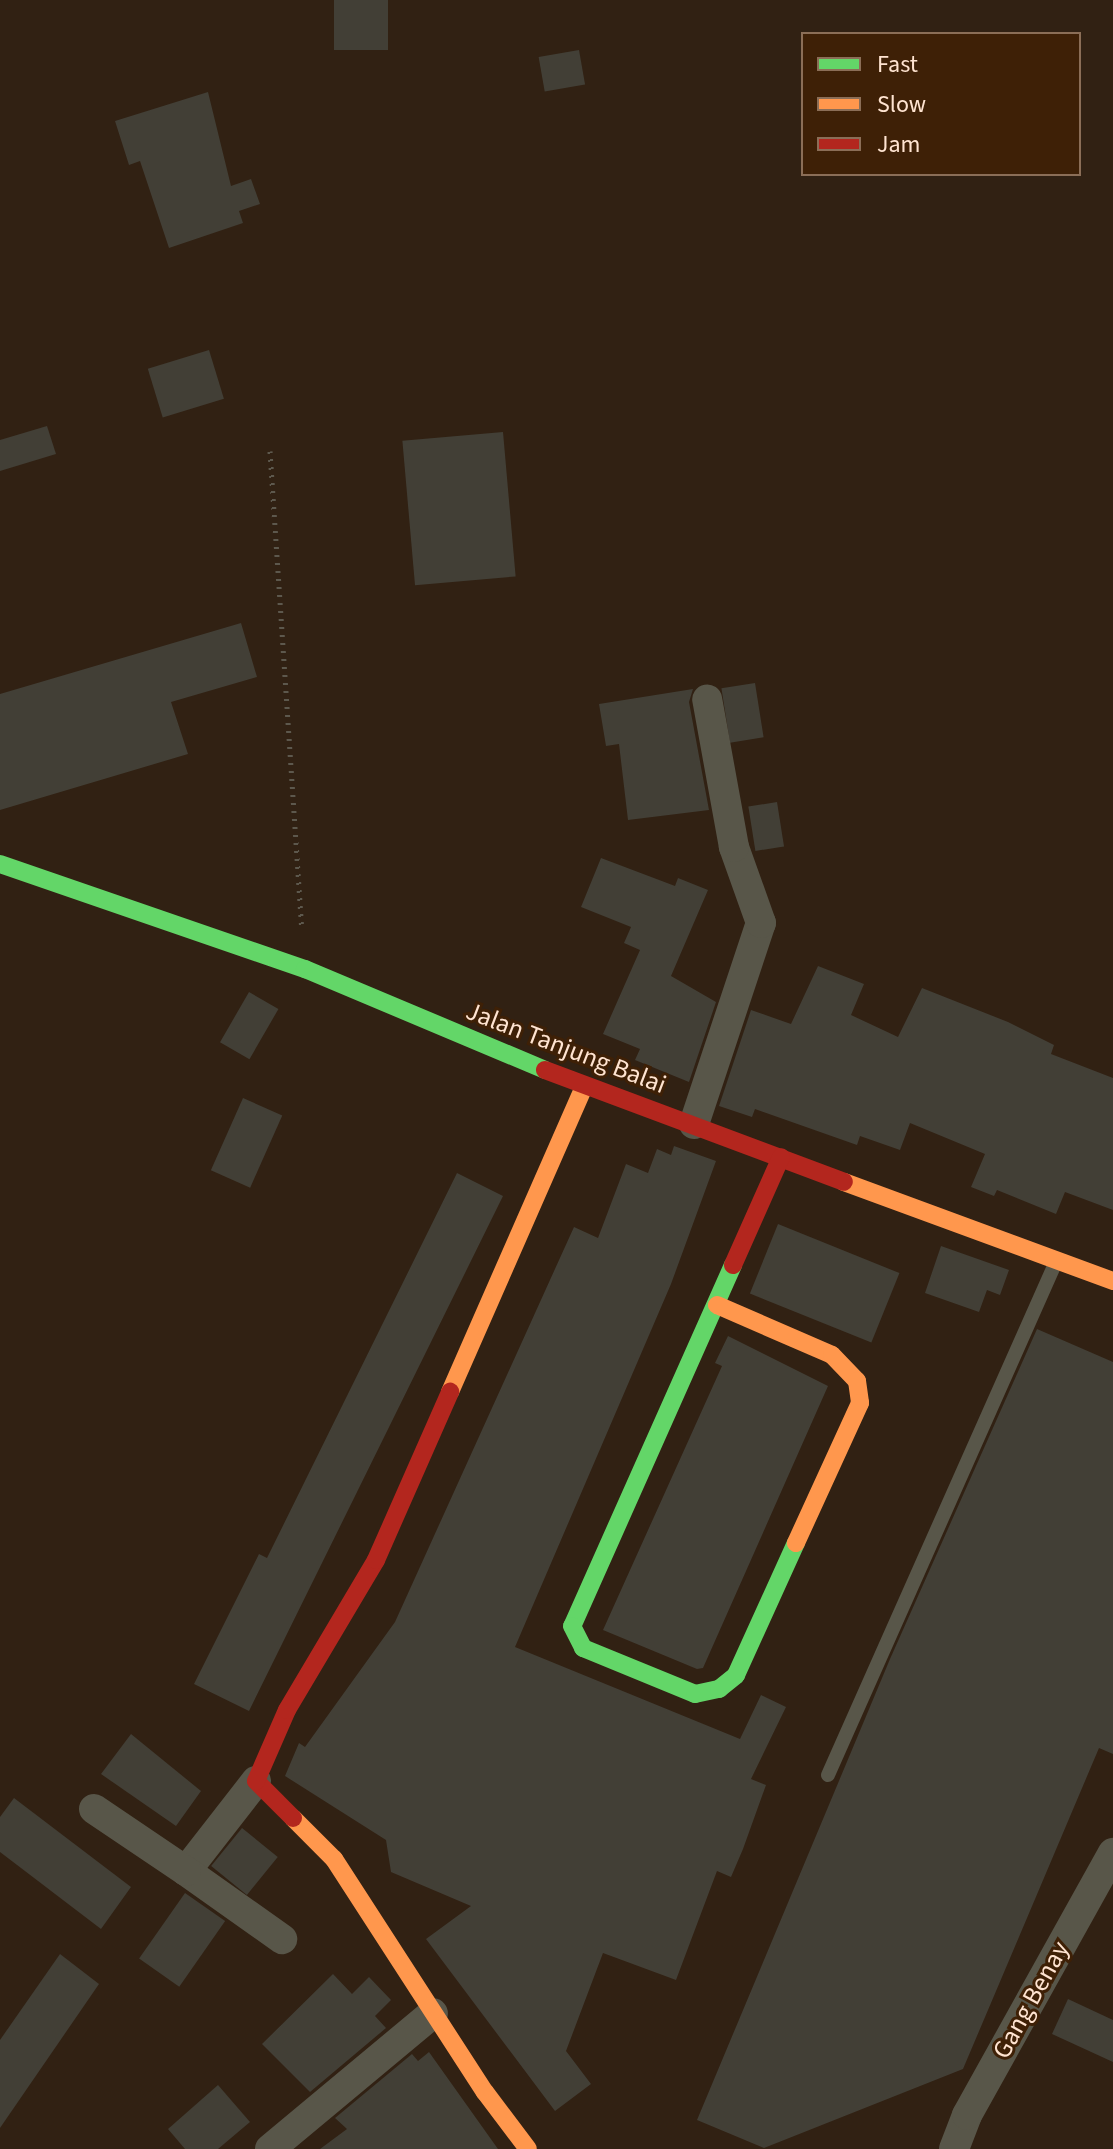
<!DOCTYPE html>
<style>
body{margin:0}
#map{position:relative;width:1113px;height:2149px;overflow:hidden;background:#312113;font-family:"Source Sans 3",sans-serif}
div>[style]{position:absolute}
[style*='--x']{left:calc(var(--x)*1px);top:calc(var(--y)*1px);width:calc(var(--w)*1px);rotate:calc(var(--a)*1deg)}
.building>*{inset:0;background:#423f36;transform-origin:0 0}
.path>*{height:5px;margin-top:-2.5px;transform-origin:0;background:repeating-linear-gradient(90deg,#5d584d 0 2px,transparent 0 8px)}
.lane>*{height:14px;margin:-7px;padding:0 7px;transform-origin:7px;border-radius:7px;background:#585649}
.street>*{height:30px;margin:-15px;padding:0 15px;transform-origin:15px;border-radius:15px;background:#585649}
.fast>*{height:18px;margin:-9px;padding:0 9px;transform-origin:9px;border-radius:9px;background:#63d668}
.slow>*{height:18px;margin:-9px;padding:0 9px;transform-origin:9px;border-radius:9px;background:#ff974d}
.jam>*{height:18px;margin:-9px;padding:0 9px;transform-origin:9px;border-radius:9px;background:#b3261e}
span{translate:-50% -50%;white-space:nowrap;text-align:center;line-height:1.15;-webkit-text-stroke:6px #3e2006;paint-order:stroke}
.street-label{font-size:26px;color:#ffe4d1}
.legend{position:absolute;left:801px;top:32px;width:280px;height:144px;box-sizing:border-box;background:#3e2006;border:2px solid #8b6e57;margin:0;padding:10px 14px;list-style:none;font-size:24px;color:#ffe4d1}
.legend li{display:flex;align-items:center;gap:16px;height:40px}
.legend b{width:40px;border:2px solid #8b6e57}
</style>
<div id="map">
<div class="building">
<i style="left:334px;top:0;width:54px;height:50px"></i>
<i style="left:579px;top:50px;width:35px;height:41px;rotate:80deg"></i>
<i style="clip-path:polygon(208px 92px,231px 186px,251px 179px,260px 204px,239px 211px,243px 223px,169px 248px,140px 161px,129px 165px,115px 121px)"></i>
<i style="left:209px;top:350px;width:51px;height:64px;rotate:73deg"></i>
<i style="clip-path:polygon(47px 426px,56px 454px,0 471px,0 440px)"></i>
<i style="left:503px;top:432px;width:145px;height:101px;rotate:85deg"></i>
<i style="clip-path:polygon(241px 623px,257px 677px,171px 702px,188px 754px,0 810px,0 694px)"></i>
<i style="left:755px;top:683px;width:55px;height:34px;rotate:81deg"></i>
<i style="clip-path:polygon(693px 689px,689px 702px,709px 810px,628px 820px,619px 744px,606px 746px,599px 704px)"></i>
<i style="left:777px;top:802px;width:45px;height:29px;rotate:81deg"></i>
<i style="clip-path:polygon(601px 858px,675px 886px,678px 878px,708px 890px,671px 976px,716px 1002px,689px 1082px,635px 1060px,640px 1049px,603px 1034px,640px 950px,624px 943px,631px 927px,581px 907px)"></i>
<i style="clip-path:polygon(818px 966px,864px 984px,851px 1015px,898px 1037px,922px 988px,1008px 1022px,1054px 1045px,1051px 1054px,1113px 1078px,1113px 1210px,1065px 1192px,1056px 1214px,997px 1190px,994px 1196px,971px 1187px,985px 1154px,910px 1123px,900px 1150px,860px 1136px,857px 1145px,755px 1109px,752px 1117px,719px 1106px,751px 1010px,791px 1024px)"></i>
<i style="left:249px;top:992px;width:34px;height:58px;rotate:30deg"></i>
<i style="left:243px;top:1098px;width:43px;height:79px;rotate:24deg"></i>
<i style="clip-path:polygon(674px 1146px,716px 1161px,671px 1284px,515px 1647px,740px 1739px,761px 1695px,786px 1707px,751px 1779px,766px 1785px,743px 1849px,731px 1877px,717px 1871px,676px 1980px,603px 1953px,566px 2051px,591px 2084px,555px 2111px,426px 1939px,471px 1906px,391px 1872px,386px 1840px,285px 1776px,299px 1743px,305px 1747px,395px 1622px,574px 1227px,598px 1238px,626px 1164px,648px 1173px,657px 1149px,671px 1155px)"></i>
<i style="clip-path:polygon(457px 1173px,503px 1196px,249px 1711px,194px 1684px,259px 1554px,267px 1558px)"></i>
<i style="left:778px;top:1224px;width:131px;height:75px;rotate:22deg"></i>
<i style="clip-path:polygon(941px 1246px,1009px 1270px,1000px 1295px,987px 1290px,979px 1312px,925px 1293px)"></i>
<i style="clip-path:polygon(1037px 1329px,1113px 1362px,1113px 1754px,1099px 1748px,963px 2069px,764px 2148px,697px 2120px,890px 1659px)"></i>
<i style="clip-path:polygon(728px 1336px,828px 1386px,703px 1668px,697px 1669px,603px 1630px,722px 1366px,715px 1363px)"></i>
<i style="clip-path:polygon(131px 1734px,201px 1791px,176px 1826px,101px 1774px)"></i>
<i style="clip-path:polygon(14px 1798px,131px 1887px,101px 1929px,0 1852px,0 1817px)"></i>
<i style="left:242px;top:1828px;width:46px;height:49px;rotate:39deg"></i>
<i style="left:185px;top:1893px;width:49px;height:80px;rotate:35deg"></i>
<i style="clip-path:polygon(60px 1954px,99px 1984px,0 2128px,0 2040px)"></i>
<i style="clip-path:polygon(333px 1974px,352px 1994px,369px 1977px,391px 2000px,375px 2016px,386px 2028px,310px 2092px,262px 2044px)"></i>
<i style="clip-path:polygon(1068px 1999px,1113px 2020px,1113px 2062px,1052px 2034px)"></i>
<i style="clip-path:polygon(429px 2052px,498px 2149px,320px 2149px,347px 2129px,335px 2118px,412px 2054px,418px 2061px)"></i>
<i style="clip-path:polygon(218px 2085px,250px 2122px,218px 2149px,185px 2149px,168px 2129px)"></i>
</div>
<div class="path">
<i style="--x:270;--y:451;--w:479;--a:86.2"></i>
</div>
<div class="lane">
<i style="--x:828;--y:1775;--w:559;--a:-66.05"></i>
</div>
<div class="street">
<i style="--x:694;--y:1124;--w:212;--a:-71.6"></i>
<i style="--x:761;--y:923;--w:81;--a:-109.6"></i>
<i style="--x:734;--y:847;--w:150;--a:-100.3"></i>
<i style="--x:256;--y:1781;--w:114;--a:127.9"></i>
<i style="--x:186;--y:1871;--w:118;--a:35.3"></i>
<i style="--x:94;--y:1809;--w:111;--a:34"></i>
<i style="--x:270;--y:2149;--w:212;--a:-39.8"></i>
<i style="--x:954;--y:2149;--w:36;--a:-69"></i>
<i style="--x:967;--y:2115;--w:300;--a:-60.9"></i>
</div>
<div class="fast">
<i style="--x:0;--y:864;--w:323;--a:19"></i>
<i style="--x:305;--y:969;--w:260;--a:22.8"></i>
<i style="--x:733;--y:1265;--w:395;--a:114"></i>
<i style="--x:572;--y:1626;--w:25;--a:63"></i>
<i style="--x:583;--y:1648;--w:121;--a:22.3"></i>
<i style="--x:695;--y:1694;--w:25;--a:-12"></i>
<i style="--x:719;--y:1689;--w:22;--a:-39"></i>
<i style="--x:736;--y:1675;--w:145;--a:-65.6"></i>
</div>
<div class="slow">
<i style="--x:844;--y:1182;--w:287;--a:20.2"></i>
<i style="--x:717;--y:1305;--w:125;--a:23.5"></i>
<i style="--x:832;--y:1355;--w:36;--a:46"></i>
<i style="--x:857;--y:1381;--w:22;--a:82"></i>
<i style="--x:860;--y:1403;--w:154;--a:114.6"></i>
<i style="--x:450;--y:1392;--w:333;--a:-66.3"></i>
<i style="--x:293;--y:1818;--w:58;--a:45"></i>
<i style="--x:334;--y:1859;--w:278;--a:57.1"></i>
<i style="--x:485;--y:2092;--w:71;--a:53"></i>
</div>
<div class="jam">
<i style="--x:545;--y:1070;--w:319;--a:20.5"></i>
<i style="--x:733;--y:1265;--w:118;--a:-66"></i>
<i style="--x:293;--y:1818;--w:52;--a:-135"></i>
<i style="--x:256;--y:1781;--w:77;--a:-66.4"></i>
<i style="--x:287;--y:1710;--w:174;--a:-59.3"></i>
<i style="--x:376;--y:1560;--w:184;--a:-66.2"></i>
</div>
<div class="street-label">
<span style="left:566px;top:1048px;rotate:21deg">Jalan Tanjung Balai</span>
<span style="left:1031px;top:2000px;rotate:-61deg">Gang Benay</span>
</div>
<ul class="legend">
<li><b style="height:10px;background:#63d668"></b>Fast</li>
<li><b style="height:10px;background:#ff974d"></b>Slow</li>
<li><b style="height:10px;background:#b3261e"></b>Jam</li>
</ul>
</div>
